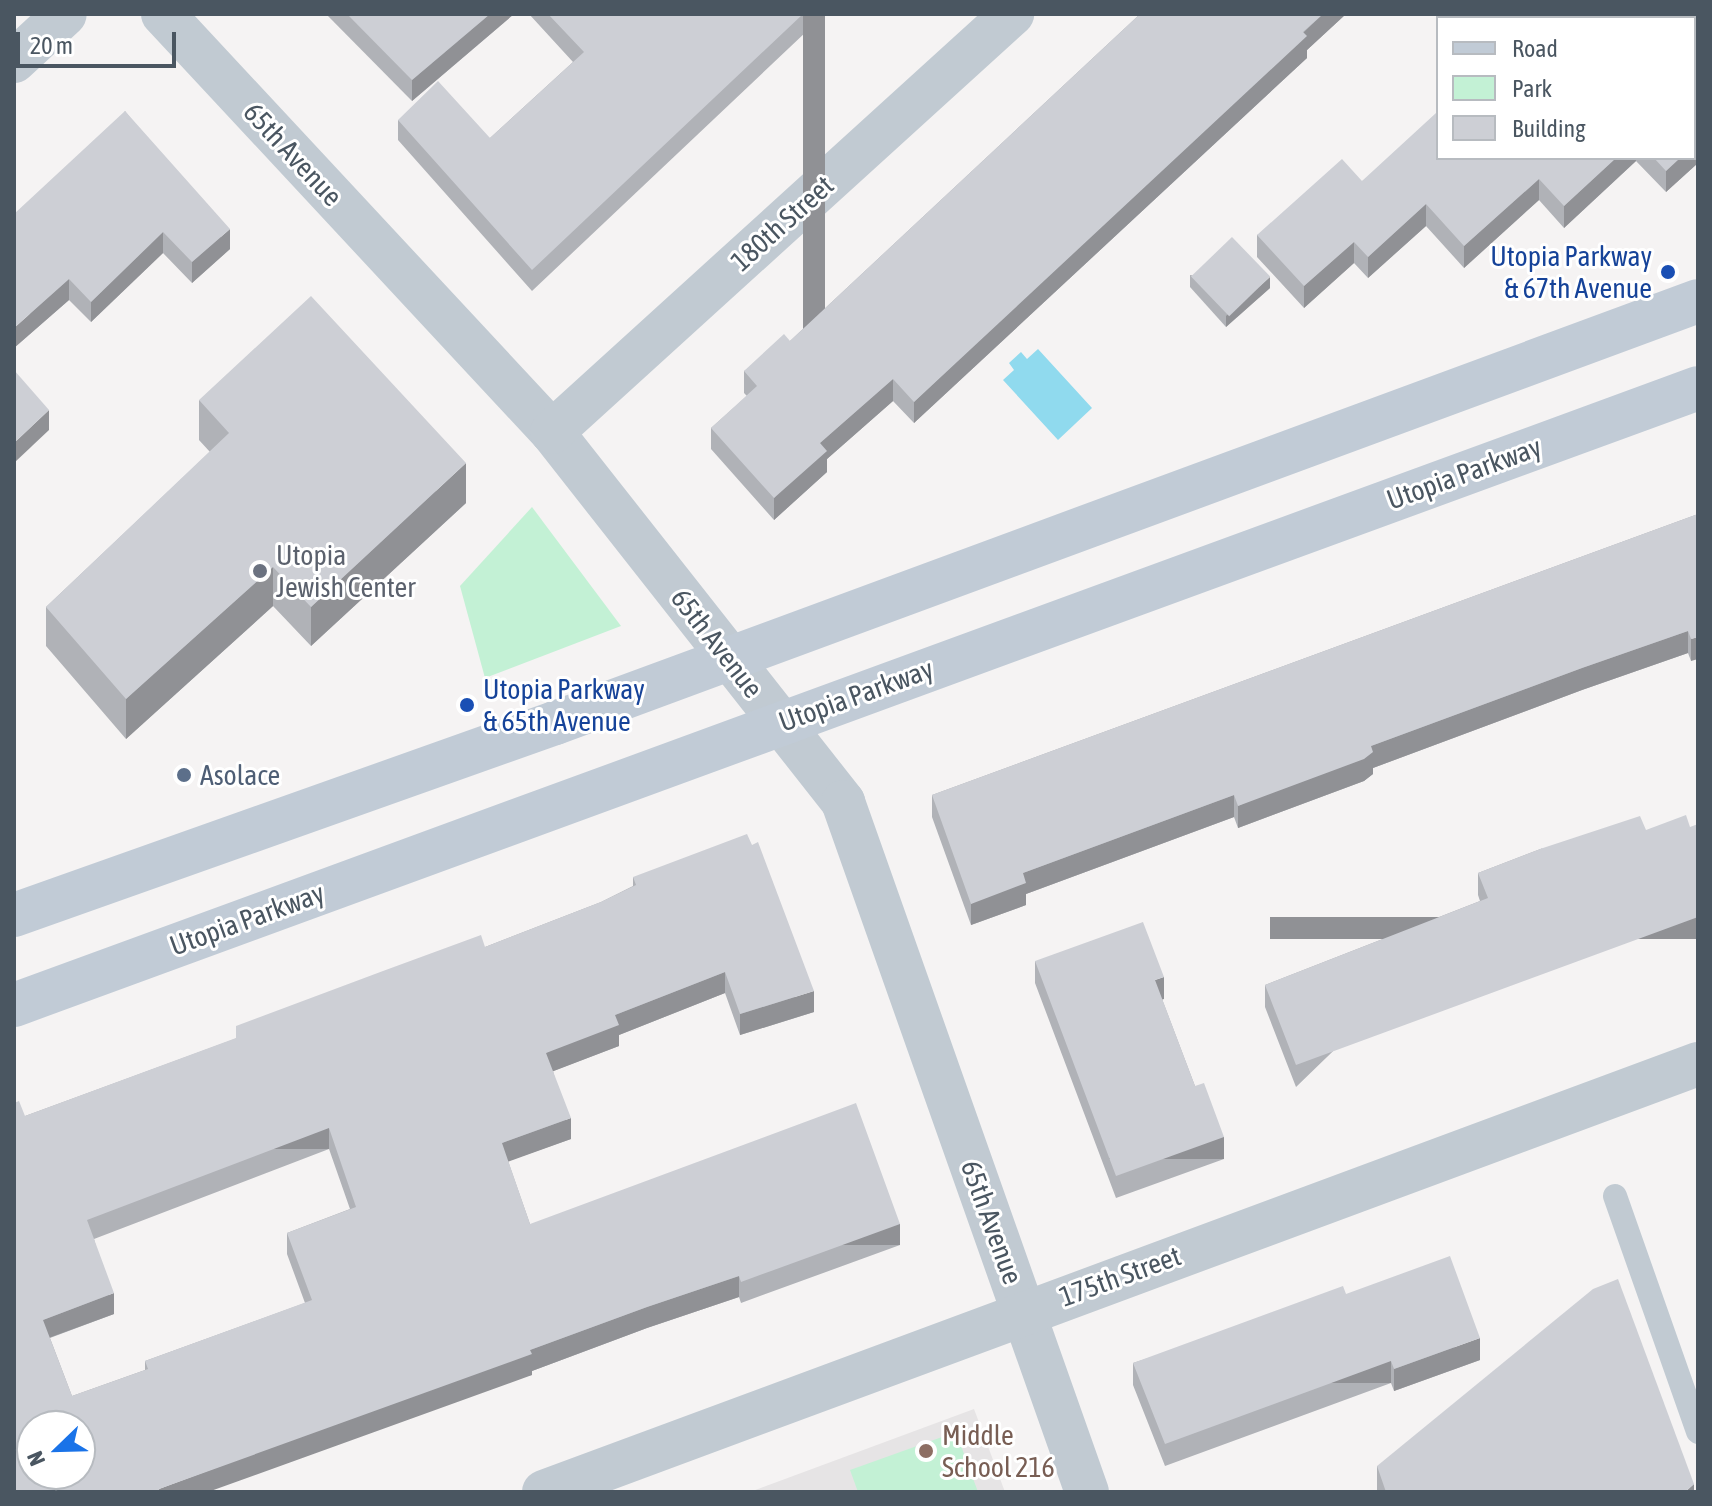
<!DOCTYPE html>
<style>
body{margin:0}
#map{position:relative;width:1712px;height:1506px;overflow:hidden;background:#f5f3f3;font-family:"Asap Condensed",sans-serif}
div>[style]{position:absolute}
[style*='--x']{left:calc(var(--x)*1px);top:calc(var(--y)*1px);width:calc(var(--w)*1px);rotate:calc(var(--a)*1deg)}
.education>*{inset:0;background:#e6e4e5}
.green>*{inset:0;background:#c3f1d5}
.water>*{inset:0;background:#90daee}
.service>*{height:24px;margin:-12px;padding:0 12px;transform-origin:12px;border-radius:12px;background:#c1cad2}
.minor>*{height:44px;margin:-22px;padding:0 22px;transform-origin:22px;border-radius:22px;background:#c1cad2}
.secondary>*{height:44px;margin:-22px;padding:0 22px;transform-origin:22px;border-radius:22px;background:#c1cbd6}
.wall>*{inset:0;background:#b0b2b7}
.shaded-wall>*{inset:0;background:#909195;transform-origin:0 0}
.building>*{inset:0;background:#cdcfd5;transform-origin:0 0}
.dots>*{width:22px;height:22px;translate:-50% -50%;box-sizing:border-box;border:4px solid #fff;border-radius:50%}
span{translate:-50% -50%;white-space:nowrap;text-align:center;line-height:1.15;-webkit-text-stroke:6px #fff;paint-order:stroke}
.street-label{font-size:28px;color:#4a5661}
.transit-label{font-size:28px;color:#164399}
.right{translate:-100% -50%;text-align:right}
.left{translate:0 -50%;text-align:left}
.worship-label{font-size:28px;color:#5b616d}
.service-label{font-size:28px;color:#4e5e75}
.education-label{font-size:28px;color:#785e54}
.frame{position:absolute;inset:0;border:16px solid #4a5661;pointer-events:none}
.legend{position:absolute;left:1436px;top:16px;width:260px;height:144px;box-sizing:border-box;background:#fff;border:2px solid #b7bbc0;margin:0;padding:10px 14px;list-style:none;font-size:24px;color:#4a5661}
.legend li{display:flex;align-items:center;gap:16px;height:40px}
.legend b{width:40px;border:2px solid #b7bbc0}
.north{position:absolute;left:16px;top:1410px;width:80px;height:80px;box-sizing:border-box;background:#fff;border:2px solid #b7bbc0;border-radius:50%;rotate:247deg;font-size:22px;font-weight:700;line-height:32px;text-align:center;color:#4a5661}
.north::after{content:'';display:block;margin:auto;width:28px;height:36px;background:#1a73e8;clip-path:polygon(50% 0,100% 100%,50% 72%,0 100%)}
.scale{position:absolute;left:16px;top:32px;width:160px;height:36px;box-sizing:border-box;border:4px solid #4a5661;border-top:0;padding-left:10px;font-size:24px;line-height:28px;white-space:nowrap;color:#4a5661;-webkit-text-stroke:6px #fff;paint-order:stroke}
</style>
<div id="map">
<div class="education">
<i style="clip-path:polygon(974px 1409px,1005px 1492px,750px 1492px)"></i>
</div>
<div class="green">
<i style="clip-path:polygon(532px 507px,621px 626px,485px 678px,460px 586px)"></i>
<i style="clip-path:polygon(956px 1432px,978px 1492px,858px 1492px,850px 1470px)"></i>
</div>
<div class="water">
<i style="clip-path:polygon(1038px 349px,1092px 408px,1058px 440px,1003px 380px,1014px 370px,1009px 363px,1021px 352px,1027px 359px)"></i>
</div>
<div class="service">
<i style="--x:1615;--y:1196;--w:250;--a:70.6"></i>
</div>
<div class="minor">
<i style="--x:163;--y:14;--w:571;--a:47.06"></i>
<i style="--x:552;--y:432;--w:471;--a:51.8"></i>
<i style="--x:843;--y:802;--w:732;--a:70.53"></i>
<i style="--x:14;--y:61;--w:69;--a:-42.7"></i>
<i style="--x:552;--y:432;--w:622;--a:-42.26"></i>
<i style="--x:544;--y:1492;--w:1231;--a:-20.35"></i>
</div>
<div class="secondary">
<i style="--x:14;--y:915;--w:574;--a:-19.54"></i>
<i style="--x:555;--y:723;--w:1218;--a:-20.26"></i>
<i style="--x:14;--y:1005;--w:1793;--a:-20.12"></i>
</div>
<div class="wall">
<i style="clip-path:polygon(326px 14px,514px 14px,412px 101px)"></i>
<i style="clip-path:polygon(529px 14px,825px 14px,532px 291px,398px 140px,398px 120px,490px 138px,573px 62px)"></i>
<i style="clip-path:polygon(1140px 14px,1346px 14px,1307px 50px,1307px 58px,914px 423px,893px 401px,827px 459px,827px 472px,774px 520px,711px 449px,711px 428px,747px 396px,744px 393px,744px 371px,790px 341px)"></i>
<i style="clip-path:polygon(1638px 14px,1698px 14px,1698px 163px,1666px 192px,1636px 161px,1564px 228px,1539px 200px,1464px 268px,1426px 226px,1368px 278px,1354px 263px,1304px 308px,1257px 257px,1257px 235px,1362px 181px,1438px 158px,1694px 158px,1694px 18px,1641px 18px)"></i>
<i style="clip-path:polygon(125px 111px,230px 249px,192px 283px,163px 253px,91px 322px,69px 300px,14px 348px)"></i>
<i style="clip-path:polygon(1190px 275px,1270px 288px,1226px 327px,1190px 287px)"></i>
<i style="clip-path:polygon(199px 400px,466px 503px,311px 646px,273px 606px,126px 739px,46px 646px,46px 607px,210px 452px,199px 440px)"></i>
<i style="clip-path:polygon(1698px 514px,1691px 661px,1688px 653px,1582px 690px,1373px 768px,1373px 774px,1364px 781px,1238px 828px,1234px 817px,1026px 894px,1026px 905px,971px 925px,932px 817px,932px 795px)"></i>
<i style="clip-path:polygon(1543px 848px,1296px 1087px,1265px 1007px,1265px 985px,1480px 901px,1478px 895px,1478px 873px)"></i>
<i style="clip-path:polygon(evenodd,633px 877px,814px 1012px,740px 1035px,725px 993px,619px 1035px,619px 1046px,553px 1071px,571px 1139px,508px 1161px,530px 1224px,900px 1245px,741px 1303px,739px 1297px,647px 1328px,532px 1371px,532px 1375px,14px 1492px,25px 1116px,485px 947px,601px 902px,633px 886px,633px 877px,329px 1149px,350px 1209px,287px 1233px,287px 1254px,305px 1303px,145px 1361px,145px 1370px,72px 1396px,50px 1338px,114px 1314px,94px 1239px,329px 1149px)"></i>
<i style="clip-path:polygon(1035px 961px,1164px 999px,1162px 999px,1195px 1086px,1224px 1159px,1116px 1198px,1035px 983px)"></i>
<i style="clip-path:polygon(1346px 1294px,1480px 1360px,1394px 1391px,1391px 1383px,1165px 1466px,1133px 1385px,1133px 1363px)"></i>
<i style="clip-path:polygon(1377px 1466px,1694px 1492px,1377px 1492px)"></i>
</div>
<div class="shaded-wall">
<i style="clip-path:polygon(490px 14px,514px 14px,412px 101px,412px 80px)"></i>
<i style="left:803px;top:14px;width:22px;height:373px"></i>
<i style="clip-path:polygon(1323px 14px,1346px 14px,1307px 50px,1307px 58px,914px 423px,914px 402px)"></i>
<i style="clip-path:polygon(1698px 141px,1698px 163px,1666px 192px,1666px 171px,1680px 158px,1694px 158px,1694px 145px)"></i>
<i style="clip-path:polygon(1616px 158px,1636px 158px,1636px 161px,1564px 228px,1564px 206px)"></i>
<i style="clip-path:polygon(1539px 179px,1539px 200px,1464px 268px,1464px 246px)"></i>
<i style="clip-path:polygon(1426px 204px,1426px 226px,1368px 278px,1368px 257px)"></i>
<i style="clip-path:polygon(230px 229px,230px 249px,192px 283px,192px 262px)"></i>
<i style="clip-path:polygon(163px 232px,163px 253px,91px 322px,91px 302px)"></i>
<i style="clip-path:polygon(1354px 242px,1354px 263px,1304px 308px,1304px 286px)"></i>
<i style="clip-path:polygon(1270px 277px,1270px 288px,1226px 327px,1226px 316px)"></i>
<i style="clip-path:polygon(69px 279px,69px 300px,14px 348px,14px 328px)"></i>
<i style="clip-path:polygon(893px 379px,893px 401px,827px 459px,827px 472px,774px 520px,774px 498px,820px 443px)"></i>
<i style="clip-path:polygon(49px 410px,49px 430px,14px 463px,14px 443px)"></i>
<i style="clip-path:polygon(466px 463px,466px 503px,311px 646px,311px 607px)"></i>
<i style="clip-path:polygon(273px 567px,273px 606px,126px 739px,126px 699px)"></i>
<i style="clip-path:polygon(1688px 631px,1688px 653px,1582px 690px,1373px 768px,1373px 774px,1364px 781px,1238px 828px,1238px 806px,1371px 746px,1582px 668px)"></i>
<i style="clip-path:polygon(1698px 637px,1698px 659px,1691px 661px,1691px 639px)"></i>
<i style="clip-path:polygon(1234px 795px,1234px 817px,1026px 894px,1026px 905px,971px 925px,971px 904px,1023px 873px)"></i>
<i style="left:1698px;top:917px;width:22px;height:428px;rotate:90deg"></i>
<i style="clip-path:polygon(725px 972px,725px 993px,619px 1035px,619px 1046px,546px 1074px,546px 1053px,615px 1015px)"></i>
<i style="clip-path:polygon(1164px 977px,1164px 999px,1155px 1002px,1155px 980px)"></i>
<i style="clip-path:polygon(814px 991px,814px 1012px,740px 1035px,740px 1014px)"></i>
<i style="clip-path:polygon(571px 1118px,571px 1139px,502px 1164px,502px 1143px)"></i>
<i style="left:329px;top:1128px;width:21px;height:259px;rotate:90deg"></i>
<i style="left:1224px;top:1137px;width:22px;height:115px;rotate:90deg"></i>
<i style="left:900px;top:1224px;width:21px;height:169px;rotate:90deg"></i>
<i style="clip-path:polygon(739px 1276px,739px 1297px,647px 1328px,532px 1371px,532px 1375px,208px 1492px,159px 1492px,159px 1489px,530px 1350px,647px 1307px)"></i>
<i style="clip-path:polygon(114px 1293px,114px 1314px,43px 1340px,43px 1320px)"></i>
<i style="clip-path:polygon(1480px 1338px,1480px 1360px,1394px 1391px,1394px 1369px)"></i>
<i style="left:1391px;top:1361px;width:22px;height:241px;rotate:90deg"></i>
<i style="clip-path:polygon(1694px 1484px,1694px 1492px,1685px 1492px)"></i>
</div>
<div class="building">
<i style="clip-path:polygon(347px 14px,490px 14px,412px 80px)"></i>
<i style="clip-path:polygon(548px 14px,803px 14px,532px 270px,398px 120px,438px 81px,490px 138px,584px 52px)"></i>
<i style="clip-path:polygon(1140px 14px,1323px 14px,1303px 32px,1307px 36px,914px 402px,893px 379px,820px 443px,827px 451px,774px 498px,711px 428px,757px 386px,744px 371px,784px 334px,790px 341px)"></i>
<i style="clip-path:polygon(1657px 14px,1698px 14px,1698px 141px,1694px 145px,1694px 18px,1658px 18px,1660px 17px)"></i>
<i style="clip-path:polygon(125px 111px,230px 229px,192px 262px,163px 232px,91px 302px,69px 279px,14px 328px,14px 214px)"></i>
<i style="clip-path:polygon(1436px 113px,1438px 115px,1438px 158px,1616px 158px,1564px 206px,1539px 179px,1464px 246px,1426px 204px,1368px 257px,1354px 242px,1304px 286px,1257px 235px,1342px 159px,1362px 181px)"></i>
<i style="clip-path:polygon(1654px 158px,1680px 158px,1666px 171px)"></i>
<i style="left:1232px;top:237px;width:55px;height:57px;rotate:46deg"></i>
<i style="clip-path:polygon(311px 296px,466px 463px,311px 607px,273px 567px,126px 699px,46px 607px,229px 433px,199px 400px)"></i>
<i style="clip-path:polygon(14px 370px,49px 410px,14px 443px)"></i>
<i style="clip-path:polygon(1698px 514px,1698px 637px,1691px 639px,1688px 631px,1582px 668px,1371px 746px,1373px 752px,1364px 759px,1238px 806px,1234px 795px,1023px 873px,1026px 883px,971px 904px,932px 795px)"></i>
<i style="clip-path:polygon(1686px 815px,1690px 827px,1698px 824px,1698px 917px,1296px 1065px,1265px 985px,1488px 898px,1478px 873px,1543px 848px,1640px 816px,1646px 830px)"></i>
<i style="clip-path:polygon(evenodd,747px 834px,752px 845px,758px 842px,814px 991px,740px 1014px,725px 972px,615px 1015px,619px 1025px,546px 1053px,571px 1118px,502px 1143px,530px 1224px,856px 1103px,900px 1224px,741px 1282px,739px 1276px,647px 1307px,530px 1350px,532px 1354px,159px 1489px,160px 1492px,14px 1492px,14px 1103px,19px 1101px,25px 1116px,236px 1038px,236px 1026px,383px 971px,481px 935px,485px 947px,601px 902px,636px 885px,633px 877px,747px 834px,329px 1128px,356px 1207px,287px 1233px,312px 1300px,145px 1361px,148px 1369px,72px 1396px,43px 1320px,114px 1293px,87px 1220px,329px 1128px,747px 834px,32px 1426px,80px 1426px,80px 1474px,32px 1474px,32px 1426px)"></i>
<i style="clip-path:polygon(1143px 922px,1164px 977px,1155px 980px,1195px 1086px,1204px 1083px,1224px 1137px,1116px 1176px,1035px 961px)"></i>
<i style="clip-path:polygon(1450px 1256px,1480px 1338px,1394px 1369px,1391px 1361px,1165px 1444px,1133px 1363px,1343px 1286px,1346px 1294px)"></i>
<i style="clip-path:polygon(1618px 1279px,1694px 1484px,1685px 1492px,1386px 1492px,1377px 1466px,1593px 1289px)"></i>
</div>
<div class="dots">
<i style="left:1668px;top:272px;background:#1a4fb4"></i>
<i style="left:260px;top:571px;background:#6b7280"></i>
<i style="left:467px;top:705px;background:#1a4fb4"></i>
<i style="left:184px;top:775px;background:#5c6f8a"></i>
<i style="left:926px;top:1451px;background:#8d6e63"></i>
</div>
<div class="street-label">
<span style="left:293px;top:154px;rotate:47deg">65th Avenue</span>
<span style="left:782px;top:223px;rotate:-42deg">180th Street</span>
<span style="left:1464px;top:473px;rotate:-20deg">Utopia Parkway</span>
<span style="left:717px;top:643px;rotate:52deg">65th Avenue</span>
<span style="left:856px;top:695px;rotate:-20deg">Utopia Parkway</span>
<span style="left:247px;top:919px;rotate:-20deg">Utopia Parkway</span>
<span style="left:992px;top:1222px;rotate:70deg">65th Avenue</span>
<span style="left:1120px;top:1276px;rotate:-20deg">175th Street</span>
</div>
<div class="transit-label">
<span class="right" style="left:1652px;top:272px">Utopia Parkway<br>&amp; 67th Avenue</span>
<span class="left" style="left:483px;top:705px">Utopia Parkway<br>&amp; 65th Avenue</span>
</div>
<div class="worship-label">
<span class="left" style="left:276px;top:571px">Utopia<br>Jewish Center</span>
</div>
<div class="service-label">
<span class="left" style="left:200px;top:775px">Asolace</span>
</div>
<div class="education-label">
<span class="left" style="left:942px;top:1451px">Middle<br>School 216</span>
</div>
<div class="frame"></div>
<ul class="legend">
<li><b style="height:10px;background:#c1cbd6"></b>Road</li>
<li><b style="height:22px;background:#c3f1d5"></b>Park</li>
<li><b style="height:22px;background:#cdcfd5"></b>Building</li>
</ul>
<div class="north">N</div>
<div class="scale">20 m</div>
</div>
